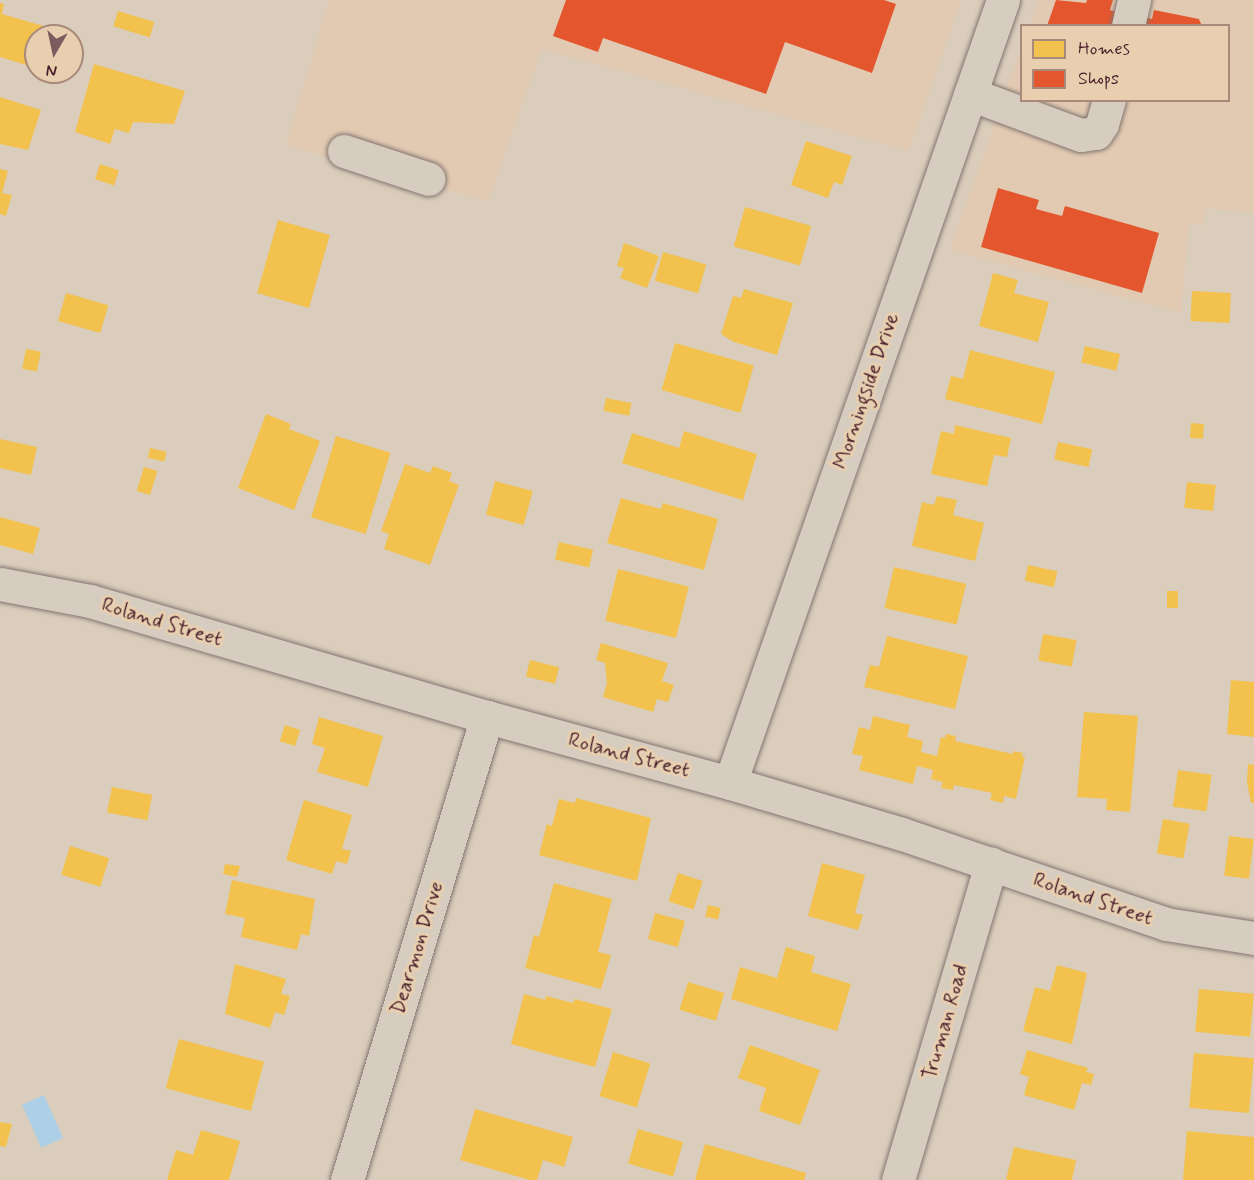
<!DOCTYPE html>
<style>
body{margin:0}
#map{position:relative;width:1254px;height:1180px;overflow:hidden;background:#dacdbc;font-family:Mynerve,sans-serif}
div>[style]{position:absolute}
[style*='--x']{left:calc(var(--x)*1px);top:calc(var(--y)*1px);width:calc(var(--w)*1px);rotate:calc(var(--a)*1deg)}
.built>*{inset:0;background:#e2cab2}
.water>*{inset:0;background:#aed0e7;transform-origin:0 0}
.homes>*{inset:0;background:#f2c14e;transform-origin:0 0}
.shops>*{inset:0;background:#e4572e}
.roads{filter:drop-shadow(0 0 2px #837570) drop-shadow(0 0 2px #837570)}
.minor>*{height:33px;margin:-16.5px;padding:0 16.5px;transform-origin:16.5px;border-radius:16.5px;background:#d6ccc0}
span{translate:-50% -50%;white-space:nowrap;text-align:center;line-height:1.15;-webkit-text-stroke:6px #e7cfaf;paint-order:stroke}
.street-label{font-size:21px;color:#4a1f2b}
.legend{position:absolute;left:1020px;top:24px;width:210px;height:78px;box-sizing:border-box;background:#e7cfaf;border:2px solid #a8897a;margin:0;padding:8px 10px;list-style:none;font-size:18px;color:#4a1f2b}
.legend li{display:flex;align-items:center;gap:12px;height:30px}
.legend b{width:30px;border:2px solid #a8897a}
.north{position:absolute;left:24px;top:24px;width:60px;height:60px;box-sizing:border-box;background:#e7cfaf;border:2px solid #a8897a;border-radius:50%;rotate:189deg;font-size:16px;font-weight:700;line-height:24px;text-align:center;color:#4a1f2b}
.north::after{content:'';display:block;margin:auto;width:21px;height:27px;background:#7c5c5e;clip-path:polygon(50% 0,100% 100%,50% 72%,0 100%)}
</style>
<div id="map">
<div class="built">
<i style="clip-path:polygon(329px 0,961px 0,909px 151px,542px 49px,488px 201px,286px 145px)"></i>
<i style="clip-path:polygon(1039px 0,1254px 0,1254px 213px,1206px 208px,1203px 226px,1189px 223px,1181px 313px,950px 250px,1021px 48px,1022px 100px,1228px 100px,1228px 26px,1030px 25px)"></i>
</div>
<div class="water">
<i style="left:44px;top:1095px;width:47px;height:24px;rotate:66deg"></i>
</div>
<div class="homes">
<i style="clip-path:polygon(0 3px,4px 4px,2px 14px,61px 31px,59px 36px,36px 36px,36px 68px,0 57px)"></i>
<i style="left:118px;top:11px;width:38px;height:16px;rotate:17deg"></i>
<i style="clip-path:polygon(94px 64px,185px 91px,174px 124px,133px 122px,129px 133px,115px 129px,110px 144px,75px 132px)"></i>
<i style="clip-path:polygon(0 97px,41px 110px,28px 150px,0 144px)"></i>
<i style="clip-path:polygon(806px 141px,852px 156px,842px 185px,834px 182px,828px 198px,791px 185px)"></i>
<i style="left:100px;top:164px;width:20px;height:16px;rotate:18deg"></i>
<i style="clip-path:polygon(0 169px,8px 171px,2px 193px,12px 195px,6px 216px,0 214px)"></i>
<i style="left:745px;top:207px;width:69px;height:41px;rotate:16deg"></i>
<i style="left:278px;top:220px;width:54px;height:76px;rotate:16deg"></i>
<i style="clip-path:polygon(624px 243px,659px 256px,647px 288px,620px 278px,624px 268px,617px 266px)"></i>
<i style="left:663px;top:252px;width:45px;height:30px;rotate:16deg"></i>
<i style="clip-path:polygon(993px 273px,1018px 280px,1014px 293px,1049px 302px,1038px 342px,979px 326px)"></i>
<i style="clip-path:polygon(744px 289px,793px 303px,777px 355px,734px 342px,721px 334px,733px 296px,741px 298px)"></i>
<i style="left:1192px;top:291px;width:39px;height:30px;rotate:3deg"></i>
<i style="left:66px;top:293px;width:44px;height:29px;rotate:16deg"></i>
<i style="left:675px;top:343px;width:82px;height:49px;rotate:16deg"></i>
<i style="left:1085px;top:346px;width:36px;height:17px;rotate:13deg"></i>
<i style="left:26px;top:349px;width:15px;height:20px;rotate:11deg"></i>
<i style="clip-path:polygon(970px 350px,1055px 372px,1042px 424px,945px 399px,951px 376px,963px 379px)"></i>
<i style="left:606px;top:398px;width:26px;height:13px;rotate:11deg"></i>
<i style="clip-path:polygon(266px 414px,291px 424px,289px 429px,320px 441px,294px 510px,238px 488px)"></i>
<i style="left:1191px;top:423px;width:13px;height:15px;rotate:4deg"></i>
<i style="clip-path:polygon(955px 425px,1011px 438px,1007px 457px,994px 455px,987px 486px,931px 474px,941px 431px,954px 434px)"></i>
<i style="clip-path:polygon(684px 431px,757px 454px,743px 500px,622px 463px,632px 433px,679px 448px)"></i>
<i style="left:336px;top:436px;width:57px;height:85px;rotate:17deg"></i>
<i style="clip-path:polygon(0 439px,37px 447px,31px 475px,0 468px)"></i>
<i style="left:1058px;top:442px;width:35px;height:18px;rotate:12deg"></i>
<i style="left:150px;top:448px;width:17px;height:10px;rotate:13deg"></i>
<i style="clip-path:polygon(405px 464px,430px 473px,433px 466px,452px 473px,449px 481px,459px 485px,430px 565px,384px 549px,389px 534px,381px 531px)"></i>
<i style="left:144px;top:467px;width:14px;height:25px;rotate:17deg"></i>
<i style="left:495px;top:481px;width:39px;height:35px;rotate:15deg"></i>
<i style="left:1187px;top:482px;width:29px;height:26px;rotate:6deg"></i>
<i style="clip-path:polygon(937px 496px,957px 500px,953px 515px,984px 523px,975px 561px,912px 546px,922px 502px,934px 505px)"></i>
<i style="clip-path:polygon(621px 498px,661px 509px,663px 503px,718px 519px,704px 570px,607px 543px)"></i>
<i style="clip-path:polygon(0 517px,40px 528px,33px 554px,0 545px)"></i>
<i style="left:559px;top:542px;width:35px;height:18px;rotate:13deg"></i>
<i style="left:1028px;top:565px;width:30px;height:16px;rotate:12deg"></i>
<i style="left:894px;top:567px;width:74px;height:42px;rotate:13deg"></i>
<i style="left:618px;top:569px;width:73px;height:53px;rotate:14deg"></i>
<i style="left:1167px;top:591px;width:11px;height:17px"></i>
<i style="left:1043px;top:634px;width:34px;height:27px;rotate:10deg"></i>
<i style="clip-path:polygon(887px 636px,968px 656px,955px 709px,864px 687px,870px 665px,879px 667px)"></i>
<i style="clip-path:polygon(601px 643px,668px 663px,662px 681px,674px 685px,668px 702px,657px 699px,653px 712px,603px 697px,607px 683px,605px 663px,596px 660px)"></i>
<i style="left:530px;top:660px;width:30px;height:17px;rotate:14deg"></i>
<i style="clip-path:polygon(1231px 680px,1254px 682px,1254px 737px,1227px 734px)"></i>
<i style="clip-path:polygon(1084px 712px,1138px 716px,1130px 812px,1106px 810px,1107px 799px,1077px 797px)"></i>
<i style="clip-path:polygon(873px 716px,910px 725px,907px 737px,923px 741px,921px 752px,937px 756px,941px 737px,945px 738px,946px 734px,956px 736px,955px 741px,1013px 754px,1013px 751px,1023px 753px,1022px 757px,1025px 757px,1016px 799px,1004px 796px,1003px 803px,990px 800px,992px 793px,954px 785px,953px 790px,941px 788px,943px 782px,931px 779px,933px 770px,917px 766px,913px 784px,859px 770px,863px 756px,852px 754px,859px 727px,870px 730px)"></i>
<i style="clip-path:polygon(319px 717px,383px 736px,368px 787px,317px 772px,325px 748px,312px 744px)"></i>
<i style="left:285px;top:725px;width:16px;height:17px;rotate:18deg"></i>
<i style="clip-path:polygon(1248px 764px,1254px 765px,1254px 803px,1251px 803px,1247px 782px)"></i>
<i style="left:1178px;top:770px;width:34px;height:37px;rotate:8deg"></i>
<i style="left:112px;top:787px;width:41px;height:26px;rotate:11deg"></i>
<i style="clip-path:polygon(576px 798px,651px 818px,637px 881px,539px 855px,547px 824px,552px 826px,559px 799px,575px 803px)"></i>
<i style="clip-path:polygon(304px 800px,352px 815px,342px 849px,351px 851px,347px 864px,336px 861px,332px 874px,286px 860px)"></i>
<i style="left:1163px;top:819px;width:27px;height:35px;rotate:10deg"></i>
<i style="left:1229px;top:836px;width:25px;height:40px;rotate:7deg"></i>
<i style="left:70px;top:846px;width:41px;height:30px;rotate:17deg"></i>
<i style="clip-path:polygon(822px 863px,865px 875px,855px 913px,863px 915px,858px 930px,808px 916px)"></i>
<i style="clip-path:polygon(225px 864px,240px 866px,237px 877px,223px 874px)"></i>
<i style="left:678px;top:873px;width:26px;height:30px;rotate:18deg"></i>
<i style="clip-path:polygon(232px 880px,315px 899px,309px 936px,301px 934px,297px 950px,241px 937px,245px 918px,225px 914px)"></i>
<i style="clip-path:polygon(554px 883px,612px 899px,598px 952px,611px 955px,601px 989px,525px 968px,534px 935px,539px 937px)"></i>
<i style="left:708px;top:905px;width:13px;height:12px;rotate:13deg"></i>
<i style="left:655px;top:913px;width:31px;height:27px;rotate:15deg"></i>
<i style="clip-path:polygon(786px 947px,815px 956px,811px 972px,851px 984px,837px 1031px,731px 999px,740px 967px,777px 978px)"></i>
<i style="clip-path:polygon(235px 964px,286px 979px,281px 994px,290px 996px,284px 1015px,275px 1012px,270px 1028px,225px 1014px)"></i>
<i style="clip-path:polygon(1057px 965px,1087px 973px,1072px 1044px,1023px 1031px,1035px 987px,1050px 991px)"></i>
<i style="left:688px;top:982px;width:38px;height:29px;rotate:17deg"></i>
<i style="left:1199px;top:989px;width:55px;height:43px;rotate:5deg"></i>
<i style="clip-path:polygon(524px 994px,545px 1000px,546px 996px,573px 1003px,575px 999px,612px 1009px,595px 1067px,511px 1044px)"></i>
<i style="left:179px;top:1039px;width:88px;height:51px;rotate:15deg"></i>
<i style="clip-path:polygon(750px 1045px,820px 1070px,800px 1125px,759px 1111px,766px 1088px,738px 1078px)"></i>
<i style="clip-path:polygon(1027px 1050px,1088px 1068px,1086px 1072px,1094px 1074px,1091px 1085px,1082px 1083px,1074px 1110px,1024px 1095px,1029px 1077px,1020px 1074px)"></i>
<i style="left:613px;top:1052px;width:39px;height:46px;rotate:17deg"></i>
<i style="left:1194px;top:1053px;width:60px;height:55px;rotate:5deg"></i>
<i style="clip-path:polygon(475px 1109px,573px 1137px,564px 1167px,543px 1160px,537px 1180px,530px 1180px,460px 1160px)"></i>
<i style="clip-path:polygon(0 1122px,12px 1124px,6px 1147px,0 1146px)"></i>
<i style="left:638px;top:1129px;width:47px;height:36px;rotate:16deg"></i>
<i style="clip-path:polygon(201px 1130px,240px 1141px,229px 1180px,167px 1180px,176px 1150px,193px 1155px)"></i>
<i style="clip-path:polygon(1187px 1131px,1254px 1137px,1254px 1180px,1183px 1180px)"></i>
<i style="clip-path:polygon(705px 1144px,806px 1173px,804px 1180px,695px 1180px)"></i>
<i style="clip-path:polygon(1014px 1147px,1076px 1160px,1072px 1180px,1006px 1180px)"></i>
</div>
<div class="shops">
<i style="clip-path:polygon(566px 0,884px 0,896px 4px,872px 73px,785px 42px,766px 94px,603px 38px,598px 52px,553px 36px)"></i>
<i style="clip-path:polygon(1056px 0,1086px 3px,1087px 0,1113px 0,1110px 10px,1117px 12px,1112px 26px,1047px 26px)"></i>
<i style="clip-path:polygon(1154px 10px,1199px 19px,1202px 26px,1141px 26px,1143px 17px,1152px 19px)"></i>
<i style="clip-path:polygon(998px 188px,1039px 200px,1036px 209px,1062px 216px,1065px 206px,1159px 233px,1142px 293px,981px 247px)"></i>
</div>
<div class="roads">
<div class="minor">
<i style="--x:1128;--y:26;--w:27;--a:-77"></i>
<i style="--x:970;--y:94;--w:118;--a:20.3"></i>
<i style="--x:1081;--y:135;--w:15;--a:-8"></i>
<i style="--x:1096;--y:133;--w:11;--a:-56"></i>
<i style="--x:1102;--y:124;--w:25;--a:-74"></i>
<i style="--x:344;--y:151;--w:89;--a:18.2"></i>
<i style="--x:0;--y:584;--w:92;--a:10.7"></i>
<i style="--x:90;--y:601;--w:414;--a:16.3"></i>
<i style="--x:487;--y:717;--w:252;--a:15.2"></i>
<i style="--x:730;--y:783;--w:179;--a:16.5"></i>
<i style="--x:902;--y:834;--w:279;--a:18.8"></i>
<i style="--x:1166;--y:924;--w:89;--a:9"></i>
<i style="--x:730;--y:783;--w:829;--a:-70.78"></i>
<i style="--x:347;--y:1180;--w:484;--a:-73.2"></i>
<i style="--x:898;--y:1180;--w:330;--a:-73.6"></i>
</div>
</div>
<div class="street-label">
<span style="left:866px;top:391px;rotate:-71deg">Morningside Drive</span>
<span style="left:162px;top:622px;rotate:17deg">Roland Street</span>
<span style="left:629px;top:755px;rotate:15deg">Roland Street</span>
<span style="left:1093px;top:899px;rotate:19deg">Roland Street</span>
<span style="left:417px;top:948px;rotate:-73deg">Dearmon Drive</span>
<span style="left:945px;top:1022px;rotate:-74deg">Truman Road</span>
</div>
<ul class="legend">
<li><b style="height:16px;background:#f2c14e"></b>Homes</li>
<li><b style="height:16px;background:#e4572e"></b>Shops</li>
</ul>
<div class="north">N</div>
</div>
